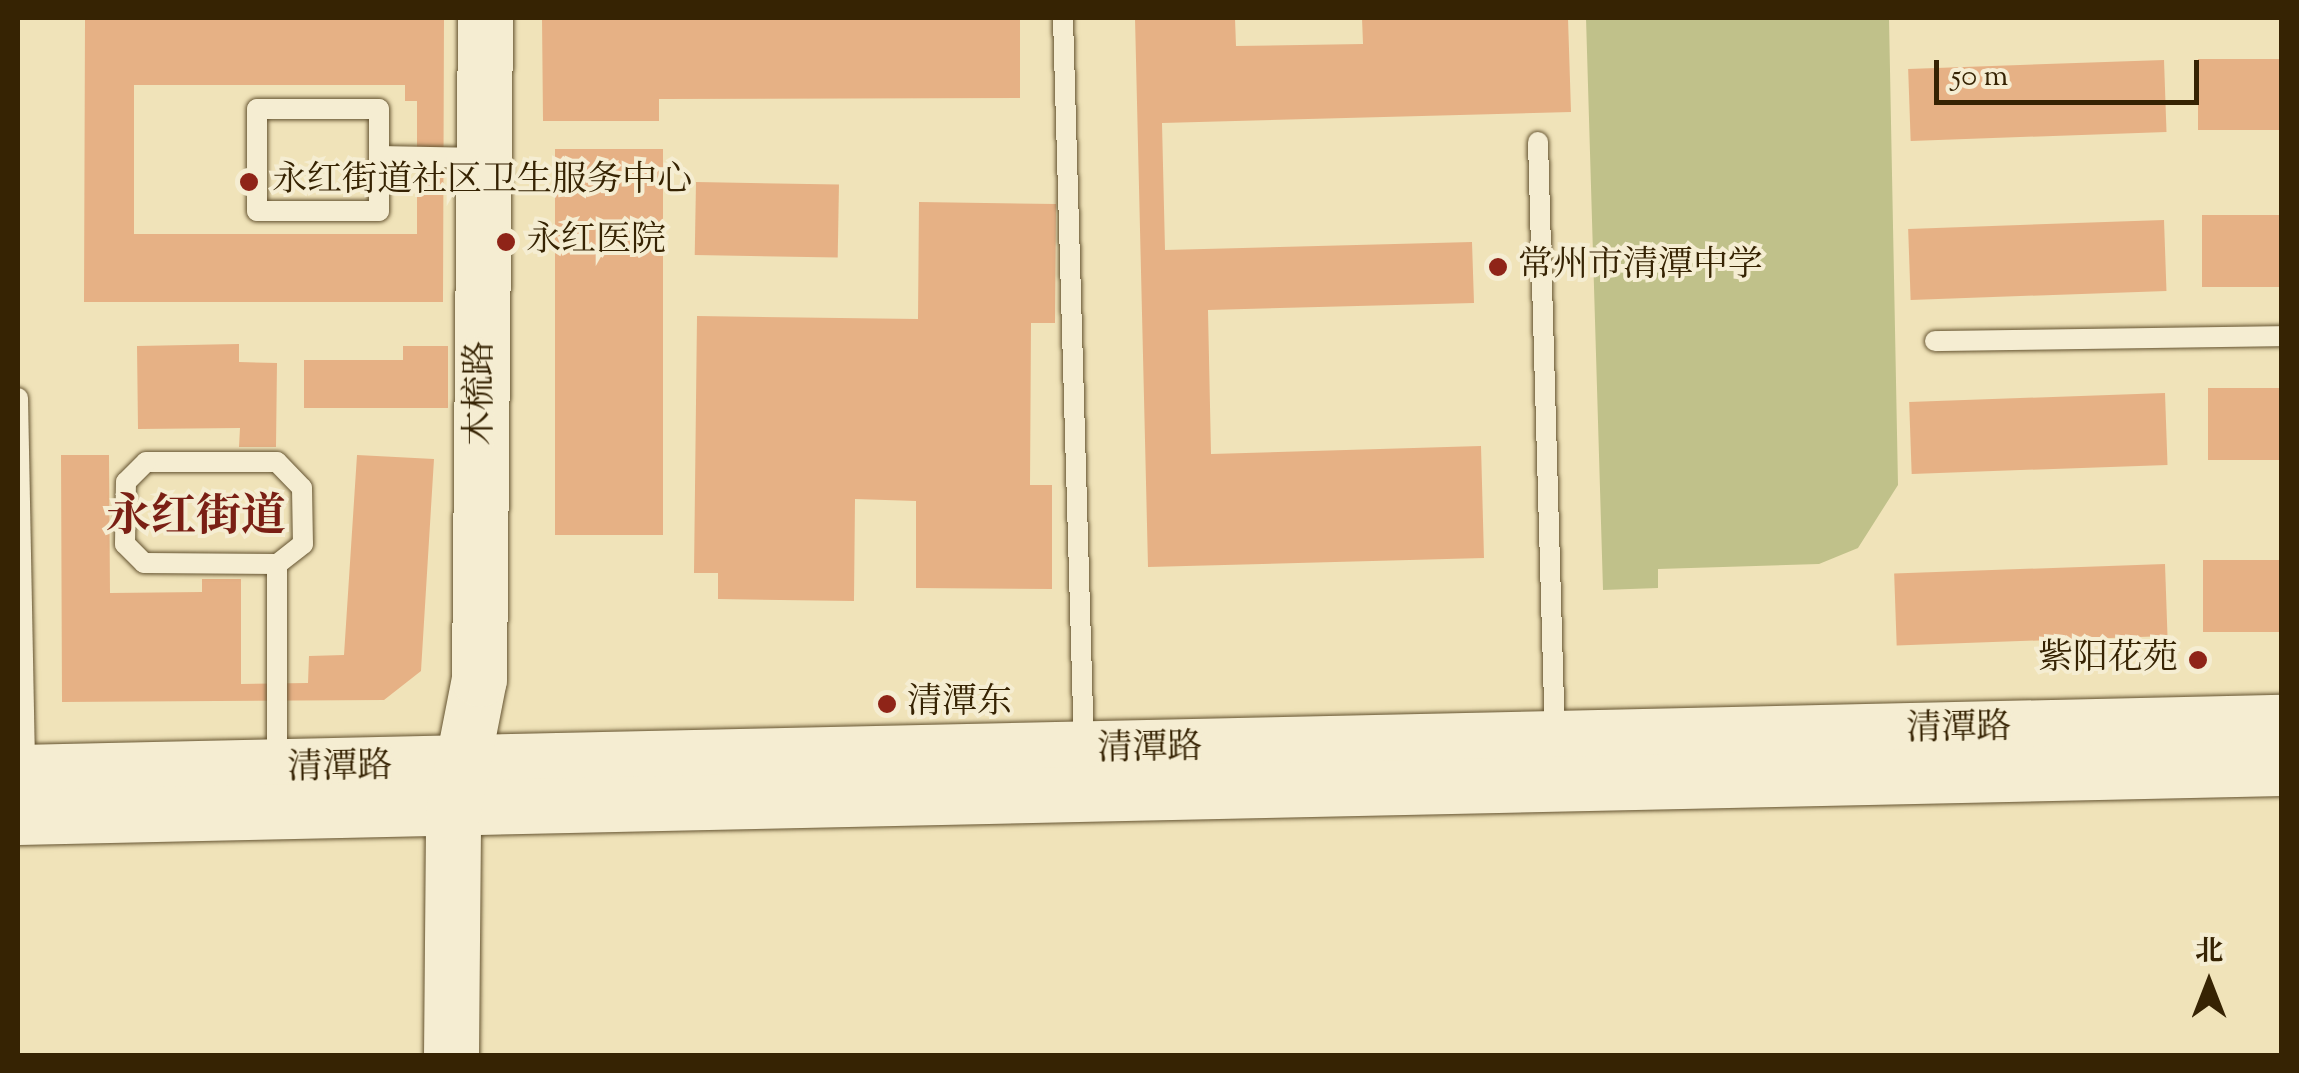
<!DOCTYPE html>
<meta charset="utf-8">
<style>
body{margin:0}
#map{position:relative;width:2299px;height:1073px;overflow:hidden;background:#f0e3b9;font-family:"Sorts Mill Goudy","Noto Serif SC",serif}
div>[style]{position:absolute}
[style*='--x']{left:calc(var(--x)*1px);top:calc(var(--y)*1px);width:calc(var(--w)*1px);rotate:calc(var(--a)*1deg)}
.green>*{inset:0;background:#c0c18a}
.building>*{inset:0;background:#e6b185;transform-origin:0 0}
.roads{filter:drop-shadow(0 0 2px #645330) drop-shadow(0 0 2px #645330)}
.lane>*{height:20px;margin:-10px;padding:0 10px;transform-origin:10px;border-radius:10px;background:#f5edd2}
.secondary>*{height:55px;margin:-27.5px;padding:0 27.5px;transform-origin:27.5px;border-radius:27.5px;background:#f5edd2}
.dots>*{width:28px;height:28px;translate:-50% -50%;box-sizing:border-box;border:5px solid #f5edd2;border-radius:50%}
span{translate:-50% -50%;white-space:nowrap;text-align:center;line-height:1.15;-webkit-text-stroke:8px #f5edd2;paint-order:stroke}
.poi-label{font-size:35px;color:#362303}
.left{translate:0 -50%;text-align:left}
.right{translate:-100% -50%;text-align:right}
.street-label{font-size:35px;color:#362303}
.district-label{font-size:45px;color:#7a1f14;font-weight:700}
.frame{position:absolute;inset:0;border:20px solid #362303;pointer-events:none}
.north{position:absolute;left:2159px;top:933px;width:100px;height:100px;-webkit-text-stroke:8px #f5edd2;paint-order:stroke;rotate:0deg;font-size:28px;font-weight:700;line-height:40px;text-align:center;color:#362303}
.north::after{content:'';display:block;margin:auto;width:35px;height:45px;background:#362303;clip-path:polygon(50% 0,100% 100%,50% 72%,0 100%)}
.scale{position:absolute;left:1934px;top:60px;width:265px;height:45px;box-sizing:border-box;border:5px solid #362303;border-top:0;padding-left:12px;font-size:30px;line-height:35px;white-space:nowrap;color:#362303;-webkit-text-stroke:8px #f5edd2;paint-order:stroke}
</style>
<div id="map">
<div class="green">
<i style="clip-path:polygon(1586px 18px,1889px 18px,1898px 485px,1858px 548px,1819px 564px,1658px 569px,1658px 588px,1603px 590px)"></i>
</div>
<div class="building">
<i style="clip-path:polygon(evenodd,85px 18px,444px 18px,443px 302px,84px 302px,85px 18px,134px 85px,405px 85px,405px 101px,417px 101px,417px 234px,134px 234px,134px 85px)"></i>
<i style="clip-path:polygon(542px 18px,1020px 18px,1020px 98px,659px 99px,659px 121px,543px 121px)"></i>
<i style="clip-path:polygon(1135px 18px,1235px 18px,1236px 46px,1363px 44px,1362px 18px,1568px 18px,1571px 112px,1162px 123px,1165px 250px,1472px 242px,1474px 303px,1208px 310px,1211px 454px,1481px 446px,1484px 558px,1148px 567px)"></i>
<i style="left:2282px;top:59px;width:71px;height:84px;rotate:90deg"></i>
<i style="left:2164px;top:60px;width:72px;height:256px;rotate:88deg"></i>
<i style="left:555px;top:149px;width:108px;height:386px"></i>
<i style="left:696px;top:182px;width:143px;height:73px;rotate:1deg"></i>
<i style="clip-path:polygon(919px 202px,1056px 204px,1055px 323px,1031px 323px,1030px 485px,1052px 485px,1052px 589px,916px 588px,916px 501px,855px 499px,854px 601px,718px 599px,718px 573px,694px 573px,697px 316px,918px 319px)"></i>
<i style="left:2282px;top:215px;width:72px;height:80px;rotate:90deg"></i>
<i style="left:2164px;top:220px;width:71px;height:256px;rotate:88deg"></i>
<i style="clip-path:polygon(239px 344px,239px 362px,277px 363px,276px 447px,239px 447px,240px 428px,138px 429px,137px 346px)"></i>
<i style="clip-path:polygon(403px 346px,448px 346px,448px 408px,304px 408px,304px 360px,403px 360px)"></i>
<i style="left:2282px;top:388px;width:72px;height:74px;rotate:90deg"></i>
<i style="left:2165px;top:393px;width:72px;height:256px;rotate:88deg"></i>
<i style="clip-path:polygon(61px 455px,109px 455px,110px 593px,202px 592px,202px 579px,241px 579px,241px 684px,308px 683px,309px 656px,344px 655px,357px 455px,434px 459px,421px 671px,384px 700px,62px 702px)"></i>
<i style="left:2282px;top:560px;width:72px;height:79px;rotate:90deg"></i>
<i style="left:2165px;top:564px;width:72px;height:271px;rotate:88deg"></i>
</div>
<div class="roads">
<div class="lane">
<i style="--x:1063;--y:18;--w:727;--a:88.35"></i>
<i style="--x:257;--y:109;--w:122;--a:0"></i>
<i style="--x:379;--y:109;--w:102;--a:90"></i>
<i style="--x:379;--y:211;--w:122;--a:180"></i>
<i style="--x:257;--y:211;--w:102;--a:-90"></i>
<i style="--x:1538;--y:142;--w:596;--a:88.37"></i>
<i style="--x:379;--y:156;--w:103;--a:1.1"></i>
<i style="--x:1935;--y:341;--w:347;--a:-0.8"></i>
<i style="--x:18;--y:398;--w:372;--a:88.9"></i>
<i style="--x:146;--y:462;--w:131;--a:0"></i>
<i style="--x:277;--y:462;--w:36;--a:46"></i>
<i style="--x:302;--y:488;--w:56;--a:89"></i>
<i style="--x:303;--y:544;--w:33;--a:142"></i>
<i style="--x:277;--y:564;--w:133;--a:-179.6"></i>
<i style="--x:144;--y:563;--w:27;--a:-135"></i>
<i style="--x:125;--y:544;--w:62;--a:-89.1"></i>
<i style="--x:126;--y:482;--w:28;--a:-45"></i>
<i style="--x:277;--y:564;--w:198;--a:90"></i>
</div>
<div class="secondary">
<i style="--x:18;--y:772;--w:2265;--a:-1.27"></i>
<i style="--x:18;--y:817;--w:2265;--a:-1.24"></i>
<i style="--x:451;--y:1056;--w:245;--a:-89.5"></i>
<i style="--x:453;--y:811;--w:135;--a:-78.9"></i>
<i style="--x:479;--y:679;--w:661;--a:-89.48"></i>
</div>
</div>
<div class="dots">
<i style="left:249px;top:182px;background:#8f2418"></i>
<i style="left:506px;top:242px;background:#8f2418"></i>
<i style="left:1498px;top:267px;background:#8f2418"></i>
<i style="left:2198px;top:660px;background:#8f2418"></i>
<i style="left:887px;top:704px;background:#8f2418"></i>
</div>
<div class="poi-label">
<span class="left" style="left:272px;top:182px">永红街道社区卫生服务中心</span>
<span class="left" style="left:526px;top:242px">永红医院</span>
<span class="left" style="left:1518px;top:267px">常州市清潭中学</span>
<span class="right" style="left:2178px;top:660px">紫阳花苑</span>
<span class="left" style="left:907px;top:704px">清潭东</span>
</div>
<div class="street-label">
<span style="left:482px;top:393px;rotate:-90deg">木梳路</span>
<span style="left:1959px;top:730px;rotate:-1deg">清潭路</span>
<span style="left:1150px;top:750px;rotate:-1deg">清潭路</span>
<span style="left:340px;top:769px;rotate:-1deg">清潭路</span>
</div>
<div class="district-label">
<span style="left:196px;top:520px">永红街道</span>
</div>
<div class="frame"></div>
<div class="north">北</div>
<div class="scale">50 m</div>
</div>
